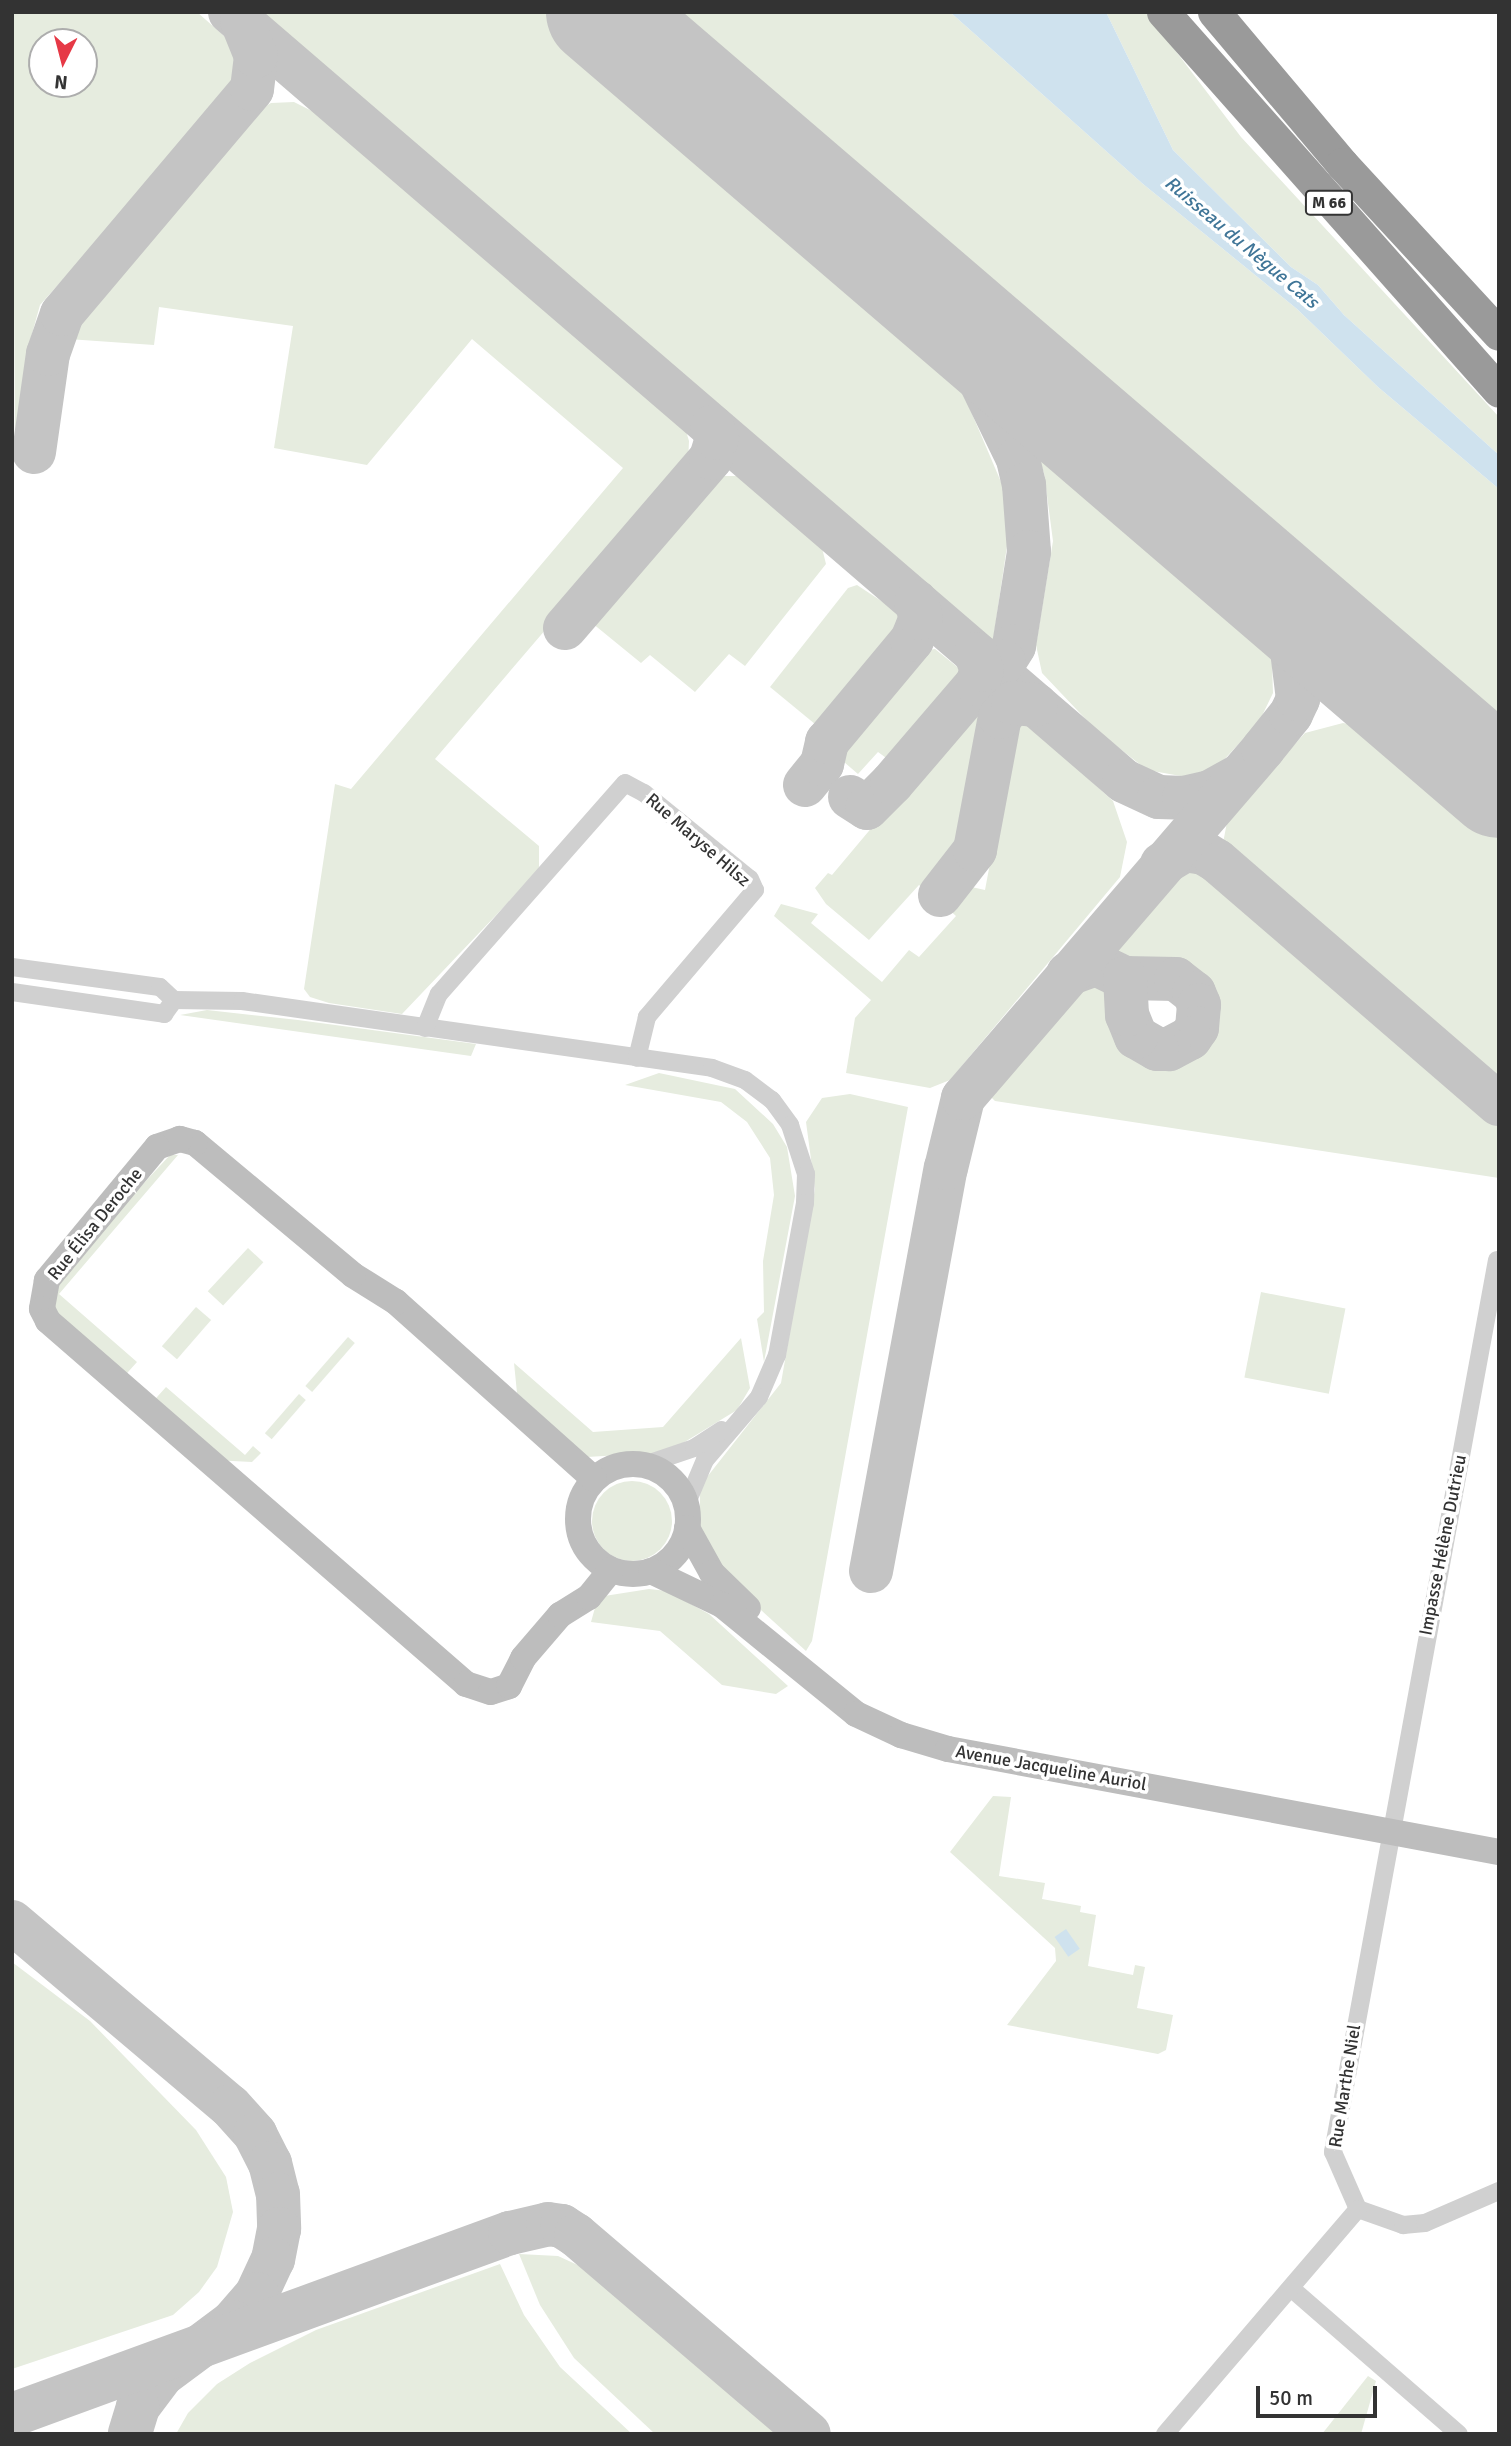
<!DOCTYPE html>
<meta charset="utf-8">
<style>
body{margin:0}
#map{position:relative;width:1511px;height:2446px;overflow:hidden;background:#fff;font-family:Signika,sans-serif}
div>[style]{position:absolute}
[style*='--x']{left:calc(var(--x)*1px);top:calc(var(--y)*1px);width:calc(var(--w)*1px);rotate:calc(var(--a)*1deg)}
.green>*{inset:0;background:#e6ecdf;transform-origin:0 0}
.round{border-radius:50%}
.water>*{inset:0;background:#cfe2ee;transform-origin:0 0}
.taxiway>*{height:44px;margin:-22px;padding:0 22px;transform-origin:22px;border-radius:22px;background:#c4c4c4}
.runway>*{height:108px;margin:-54px;padding:0 54px;transform-origin:54px;border-radius:54px;background:#c4c4c4}
.street>*{height:18px;margin:-9px;padding:0 9px;transform-origin:9px;border-radius:9px;background:#d0d0d0}
.secondary>*{height:26px;margin:-13px;padding:0 13px;transform-origin:13px;border-radius:13px;background:#bdbdbd}
.secondary>.ring{margin:-13px;padding:0;box-sizing:content-box;background:none;border:26px solid #bdbdbd;border-radius:50%}
.highway>*{height:33px;margin:-16.5px;padding:0 16.5px;transform-origin:16.5px;border-radius:16.5px;background:#9a9a9a}
span{translate:-50% -50%;white-space:nowrap;text-align:center;line-height:1.15;-webkit-text-stroke:7px #fff;paint-order:stroke}
.shield-label span{padding:2px 5px;background:#fff;border:2px solid;border-radius:5px;-webkit-text-stroke-width:0}
.shield-label{font-size:16px;color:#333;font-weight:700}
.street-label{font-size:18px;color:#333}
.water-label{font-size:19px;color:#3f7597;font-style:italic}
.frame{position:absolute;inset:0;border:14px solid #333;pointer-events:none}
.north{position:absolute;left:28px;top:28px;width:70px;height:70px;box-sizing:border-box;background:#fff;border:2px solid #adadad;border-radius:50%;rotate:186deg;font-size:19px;font-weight:700;line-height:28px;text-align:center;color:#333}
.north::after{content:'';display:block;margin:auto;width:24px;height:32px;background:#e63946;clip-path:polygon(50% 0,100% 100%,50% 72%,0 100%)}
.scale{position:absolute;left:1256px;top:2386px;width:121px;height:32px;box-sizing:border-box;border:4px solid #333;border-top:0;padding-left:9px;font-size:21px;line-height:24px;white-space:nowrap;color:#333;-webkit-text-stroke:5px #fff;paint-order:stroke}
</style>
<div id="map">
<div class="green">
<i style="clip-path:polygon(evenodd,12px 12px,197px 12px,232px 43px,237px 68px,229px 93px,40px 305px,30px 341px,15px 446px,12px 12px,42px 42px,84px 42px,84px 84px,42px 84px,42px 42px)"></i>
<i style="clip-path:polygon(259px 12px,544px 12px,938px 350px,964px 395px,1004px 489px,1008px 539px,993px 641px)"></i>
<i style="clip-path:polygon(657px 12px,950px 12px,1143px 184px,1297px 309px,1378px 387px,1499px 489px,1499px 736px)"></i>
<i style="clip-path:polygon(1106px 12px,1146px 12px,1241px 137px,1499px 417px,1499px 455px,1344px 315px,1318px 285px,1291px 267px,1173px 150px)"></i>
<i style="clip-path:polygon(294px 102px,322px 116px,686px 431px,689px 441px,688px 463px,435px 759px,539px 846px,539px 870px,402px 1014px,329px 1003px,310px 997px,304px 989px,335px 784px,351px 789px,623px 468px,472px 339px,367px 465px,274px 448px,293px 326px,159px 307px,154px 345px,68px 339px,249px 116px,271px 103px)"></i>
<i style="clip-path:polygon(1028px 428px,1271px 637px,1273px 693px,1259px 722px,1220px 764px,1192px 778px,1147px 770px,1095px 729px,1042px 673px,1036px 645px,1053px 541px,1044px 473px)"></i>
<i style="clip-path:polygon(719px 476px,737px 476px,822px 548px,826px 564px,745px 666px,729px 654px,695px 692px,650px 655px,641px 663px,592px 623px)"></i>
<i style="clip-path:polygon(857px 585px,898px 612px,899px 630px,821px 729px,770px 687px,848px 588px)"></i>
<i style="clip-path:polygon(935px 649px,966px 674px,893px 763px,878px 752px,858px 774px,837px 756px,927px 650px)"></i>
<i style="clip-path:polygon(977px 702px,981px 710px,951px 868px,929px 893px,919px 885px,869px 940px,826px 904px,815px 888px,828px 873px,832px 875px)"></i>
<i style="clip-path:polygon(1018px 714px,1113px 801px,1127px 842px,1120px 877px,950px 1080px,930px 1088px,846px 1073px,855px 1018px,871px 1000px,774px 916px,781px 904px,818px 914px,811px 923px,882px 982px,909px 950px,919px 957px,956px 916px,943px 904px,958px 884px,985px 890px)"></i>
<i style="clip-path:polygon(1343px 723px,1379px 730px,1499px 833px,1499px 1087px,1229px 855px,1223px 843px,1228px 817px,1305px 733px)"></i>
<i style="clip-path:polygon(1193px 872px,1217px 877px,1499px 1122px,1499px 1178px,995px 1101px,988px 1094px,1090px 975px,1116px 997px,1118px 1028px,1126px 1045px,1138px 1054px,1169px 1062px,1198px 1049px,1207px 1035px,1211px 1012px,1208px 993px,1195px 975px,1175px 965px,1138px 968px,1115px 949px,1176px 876px)"></i>
<i style="clip-path:polygon(207px 1010px,298px 1020px,476px 1044px,471px 1056px,180px 1015px)"></i>
<i style="clip-path:polygon(659px 1073px,735px 1089px,773px 1124px,787px 1147px,795px 1196px,764px 1362px,757px 1319px,764px 1312px,763px 1261px,774px 1195px,770px 1158px,747px 1122px,721px 1102px,625px 1085px)"></i>
<i style="clip-path:polygon(850px 1094px,908px 1107px,812px 1641px,806px 1651px,730px 1582px,700px 1526px,700px 1486px,781px 1383px,815px 1189px,806px 1122px,822px 1098px)"></i>
<i style="clip-path:polygon(170px 1155px,178px 1155px,59px 1294px,137px 1362px,120px 1381px,50px 1311px,53px 1293px,105px 1225px)"></i>
<i style="left:248px;top:1248px;width:21px;height:59px;rotate:43deg"></i>
<i style="left:1261px;top:1292px;width:86px;height:87px;rotate:11deg"></i>
<i style="left:196px;top:1307px;width:20px;height:52px;rotate:41deg"></i>
<i style="left:348px;top:1337px;width:9px;height:65px;rotate:41deg"></i>
<i style="clip-path:polygon(741px 1338px,750px 1388px,737px 1410px,683px 1443px,654px 1453px,587px 1457px,517px 1393px,514px 1363px,593px 1432px,663px 1427px)"></i>
<i style="clip-path:polygon(166px 1387px,245px 1455px,253px 1446px,261px 1453px,252px 1462px,213px 1460px,149px 1406px)"></i>
<i style="left:299px;top:1394px;width:9px;height:52px;rotate:41deg"></i>
<i class="round" style="left:592px;top:1481px;width:80px;height:80px"></i>
<i style="clip-path:polygon(649px 1589px,667px 1591px,709px 1614px,788px 1686px,776px 1694px,722px 1685px,660px 1631px,591px 1622px,598px 1597px)"></i>
<i style="clip-path:polygon(993px 1796px,1011px 1797px,999px 1876px,1045px 1883px,1042px 1899px,1081px 1906px,1080px 1912px,1096px 1915px,1088px 1966px,1133px 1975px,1135px 1965px,1145px 1967px,1137px 2008px,1173px 2015px,1166px 2050px,1158px 2054px,1007px 2025px,1056px 1961px,1055px 1948px,950px 1852px)"></i>
<i style="clip-path:polygon(12px 1962px,90px 2021px,196px 2130px,226px 2177px,233px 2212px,217px 2267px,199px 2292px,173px 2315px,12px 2369px)"></i>
<i style="clip-path:polygon(519px 2254px,558px 2256px,593px 2272px,782px 2434px,655px 2434px,574px 2358px,540px 2305px)"></i>
<i style="clip-path:polygon(500px 2264px,524px 2315px,560px 2367px,632px 2434px,176px 2434px,188px 2413px,217px 2384px,250px 2363px,316px 2330px)"></i>
<i style="clip-path:polygon(1368px 2376px,1376px 2381px,1361px 2434px,1322px 2434px)"></i>
</div>
<div class="water">
<i style="clip-path:polygon(950px 12px,1106px 12px,1173px 150px,1291px 267px,1318px 285px,1344px 315px,1499px 455px,1499px 489px,1378px 387px,1297px 309px,1143px 184px)"></i>
<i style="left:1066px;top:1929px;width:24px;height:14px;rotate:55deg"></i>
</div>
<div class="taxiway">
<i style="--x:230;--y:12;--w:1179;--a:40.7"></i>
<i style="--x:1124;--y:781;--w:38;--a:25"></i>
<i style="--x:1159;--y:797;--w:25;--a:2"></i>
<i style="--x:1184;--y:798;--w:27;--a:-13"></i>
<i style="--x:1210;--y:792;--w:31;--a:-29"></i>
<i style="--x:906;--y:275;--w:52;--a:48.9"></i>
<i style="--x:940;--y:314;--w:55;--a:56.9"></i>
<i style="--x:970;--y:360;--w:110;--a:64.1"></i>
<i style="--x:1018;--y:459;--w:27;--a:77"></i>
<i style="--x:1024;--y:485;--w:67;--a:85.7"></i>
<i style="--x:1029;--y:552;--w:95;--a:99.1"></i>
<i style="--x:1014;--y:646;--w:19;--a:122"></i>
<i style="--x:1004;--y:662;--w:20;--a:-177"></i>
<i style="--x:34;--y:452;--w:99;--a:-81.9"></i>
<i style="--x:48;--y:354;--w:42;--a:-70.7"></i>
<i style="--x:62;--y:314;--w:294;--a:-49.8"></i>
<i style="--x:252;--y:89;--w:33;--a:-83"></i>
<i style="--x:256;--y:56;--w:37;--a:-112"></i>
<i style="--x:565;--y:628;--w:224;--a:-49.3"></i>
<i style="--x:711;--y:458;--w:21;--a:-73"></i>
<i style="--x:717;--y:438;--w:12;--a:-114"></i>
<i style="--x:805;--y:785;--w:27;--a:-51"></i>
<i style="--x:822;--y:764;--w:23;--a:-77"></i>
<i style="--x:827;--y:742;--w:133;--a:-50.2"></i>
<i style="--x:912;--y:640;--w:24;--a:-68"></i>
<i style="--x:921;--y:618;--w:17;--a:-107"></i>
<i style="--x:850;--y:797;--w:20;--a:33"></i>
<i style="--x:867;--y:808;--w:35;--a:-45"></i>
<i style="--x:892;--y:783;--w:130;--a:-49.4"></i>
<i style="--x:977;--y:684;--w:15;--a:-70"></i>
<i style="--x:982;--y:670;--w:17;--a:-111"></i>
<i style="--x:1162;--y:864;--w:27;--a:-31"></i>
<i style="--x:1185;--y:850;--w:19;--a:9"></i>
<i style="--x:1204;--y:853;--w:15;--a:32"></i>
<i style="--x:1217;--y:861;--w:372;--a:40.8"></i>
<i style="--x:940;--y:895;--w:57;--a:-52.1"></i>
<i style="--x:975;--y:850;--w:135;--a:-79.4"></i>
<i style="--x:1000;--y:717;--w:19;--a:-47"></i>
<i style="--x:1013;--y:703;--w:23;--a:5"></i>
<i style="--x:1068;--y:974;--w:30;--a:-20"></i>
<i style="--x:1096;--y:964;--w:32;--a:26"></i>
<i style="--x:1125;--y:978;--w:51;--a:1.1"></i>
<i style="--x:1176;--y:979;--w:23;--a:38"></i>
<i style="--x:1194;--y:993;--w:13;--a:67"></i>
<i style="--x:1199;--y:1005;--w:23;--a:95"></i>
<i style="--x:1197;--y:1028;--w:12;--a:125"></i>
<i style="--x:1190;--y:1038;--w:24;--a:152"></i>
<i style="--x:1169;--y:1049;--w:12;--a:180"></i>
<i style="--x:1157;--y:1049;--w:24;--a:-150"></i>
<i style="--x:1136;--y:1037;--w:24;--a:-112"></i>
<i style="--x:1127;--y:1015;--w:37;--a:-93"></i>
<i style="--x:871;--y:1571;--w:410;--a:-79.5"></i>
<i style="--x:946;--y:1168;--w:72;--a:-76.3"></i>
<i style="--x:963;--y:1098;--w:460;--a:-49.3"></i>
<i style="--x:1263;--y:749;--w:45;--a:-51.3"></i>
<i style="--x:1291;--y:714;--w:17;--a:-65"></i>
<i style="--x:1298;--y:699;--w:48;--a:-97.1"></i>
<i style="--x:1292;--y:651;--w:46;--a:-116"></i>
<i style="--x:1272;--y:610;--w:73;--a:-127.2"></i>
<i style="--x:12;--y:1922;--w:285;--a:40.2"></i>
<i style="--x:230;--y:2106;--w:38;--a:48"></i>
<i style="--x:255;--y:2134;--w:33;--a:63"></i>
<i style="--x:270;--y:2163;--w:32;--a:76"></i>
<i style="--x:278;--y:2194;--w:35;--a:88"></i>
<i style="--x:279;--y:2229;--w:31;--a:101"></i>
<i style="--x:273;--y:2259;--w:38;--a:115"></i>
<i style="--x:257;--y:2294;--w:37;--a:131"></i>
<i style="--x:233;--y:2322;--w:89;--a:143.3"></i>
<i style="--x:162;--y:2375;--w:40;--a:127"></i>
<i style="--x:138;--y:2407;--w:28;--a:107"></i>
<i style="--x:12;--y:2415;--w:530;--a:-20.08"></i>
<i style="--x:510;--y:2233;--w:39;--a:-13"></i>
<i style="--x:548;--y:2224;--w:14;--a:8"></i>
<i style="--x:562;--y:2226;--w:17;--a:33"></i>
<i style="--x:576;--y:2235;--w:306;--a:40.5"></i>
</div>
<div class="runway">
<i style="--x:600;--y:12;--w:1185;--a:40.65"></i>
</div>
<div class="street">
<i style="--x:12;--y:967;--w:149;--a:7.7"></i>
<i style="--x:160;--y:987;--w:19;--a:43"></i>
<i style="--x:12;--y:992;--w:154;--a:8.2"></i>
<i style="--x:164;--y:1014;--w:17;--a:-54"></i>
<i style="--x:174;--y:1000;--w:68;--a:0.8"></i>
<i style="--x:242;--y:1001;--w:475;--a:8.1"></i>
<i style="--x:712;--y:1068;--w:35;--a:20"></i>
<i style="--x:745;--y:1080;--w:34;--a:37"></i>
<i style="--x:772;--y:1100;--w:31;--a:54"></i>
<i style="--x:790;--y:1125;--w:52;--a:71.9"></i>
<i style="--x:806;--y:1174;--w:29;--a:92"></i>
<i style="--x:805;--y:1203;--w:155;--a:100.4"></i>
<i style="--x:777;--y:1355;--w:46;--a:113.2"></i>
<i style="--x:759;--y:1397;--w:83;--a:130.6"></i>
<i style="--x:705;--y:1460;--w:49;--a:112.9"></i>
<i style="--x:425;--y:1028;--w:37;--a:-68"></i>
<i style="--x:439;--y:994;--w:281;--a:-48.6"></i>
<i style="--x:625;--y:783;--w:21;--a:28"></i>
<i style="--x:644;--y:793;--w:136;--a:39.1"></i>
<i style="--x:750;--y:879;--w:12;--a:66"></i>
<i style="--x:755;--y:890;--w:167;--a:130.4"></i>
<i style="--x:647;--y:1017;--w:42;--a:103.7"></i>
<i style="--x:1497;--y:1260;--w:907;--a:100.42"></i>
<i style="--x:1333;--y:2152;--w:62;--a:66.3"></i>
<i style="--x:1358;--y:2209;--w:48;--a:19.6"></i>
<i style="--x:1403;--y:2225;--w:22;--a:-5"></i>
<i style="--x:1425;--y:2223;--w:81;--a:-23.4"></i>
<i style="--x:644;--y:1465;--w:53;--a:-18.8"></i>
<i style="--x:694;--y:1448;--w:33;--a:-33"></i>
<i style="--x:1292;--y:2289;--w:221;--a:41"></i>
<i style="--x:1165;--y:2434;--w:296;--a:-49.4"></i>
</div>
<div class="secondary">
<i class="ring" style="left:578px;top:1464px;width:84px;height:84px"></i>
<i style="--x:594;--y:1479;--w:266;--a:-138.2"></i>
<i style="--x:396;--y:1302;--w:51;--a:-147.9"></i>
<i style="--x:353;--y:1275;--w:206;--a:-140.1"></i>
<i style="--x:195;--y:1143;--w:16;--a:-165"></i>
<i style="--x:180;--y:1139;--w:24;--a:161"></i>
<i style="--x:157;--y:1147;--w:173;--a:129.6"></i>
<i style="--x:47;--y:1280;--w:29;--a:100"></i>
<i style="--x:42;--y:1309;--w:13;--a:63"></i>
<i style="--x:48;--y:1321;--w:554;--a:40.97"></i>
<i style="--x:466;--y:1684;--w:26;--a:18"></i>
<i style="--x:491;--y:1692;--w:19;--a:-18"></i>
<i style="--x:509;--y:1686;--w:31;--a:-63"></i>
<i style="--x:523;--y:1658;--w:57;--a:-49.3"></i>
<i style="--x:560;--y:1615;--w:34;--a:-32"></i>
<i style="--x:589;--y:1597;--w:35;--a:-51"></i>
<i style="--x:687;--y:1528;--w:51;--a:60.9"></i>
<i style="--x:712;--y:1573;--w:50;--a:44.2"></i>
<i style="--x:651;--y:1571;--w:79;--a:25.6"></i>
<i style="--x:722;--y:1605;--w:173;--a:39.1"></i>
<i style="--x:856;--y:1714;--w:50;--a:25"></i>
<i style="--x:901;--y:1735;--w:49;--a:16.6"></i>
<i style="--x:948;--y:1749;--w:561;--a:10.59"></i>
</div>
<div class="highway">
<i style="--x:1163;--y:12;--w:506;--a:48.44"></i>
<i style="--x:1214;--y:12;--w:199;--a:49.9"></i>
<i style="--x:1342;--y:164;--w:231;--a:47.3"></i>
</div>
<div class="shield-label">
<span style="left:1329px;top:203px">M 66</span>
</div>
<div class="street-label">
<span style="left:698px;top:840px;rotate:41deg">Rue Maryse Hilsz</span>
<span style="left:95px;top:1224px;rotate:-51deg">Rue Élisa Deroche</span>
<span style="left:1443px;top:1545px;rotate:-79deg">Impasse Hélène Dutrieu</span>
<span style="left:1051px;top:1768px;rotate:10deg">Avenue Jacqueline Auriol</span>
<span style="left:1345px;top:2086px;rotate:-81deg">Rue Marthe Niel</span>
</div>
<div class="water-label">
<span style="left:1241px;top:243px;rotate:40deg">Ruisseau du Nègue Cats</span>
</div>
<div class="frame"></div>
<div class="north">N</div>
<div class="scale">50 m</div>
</div>
